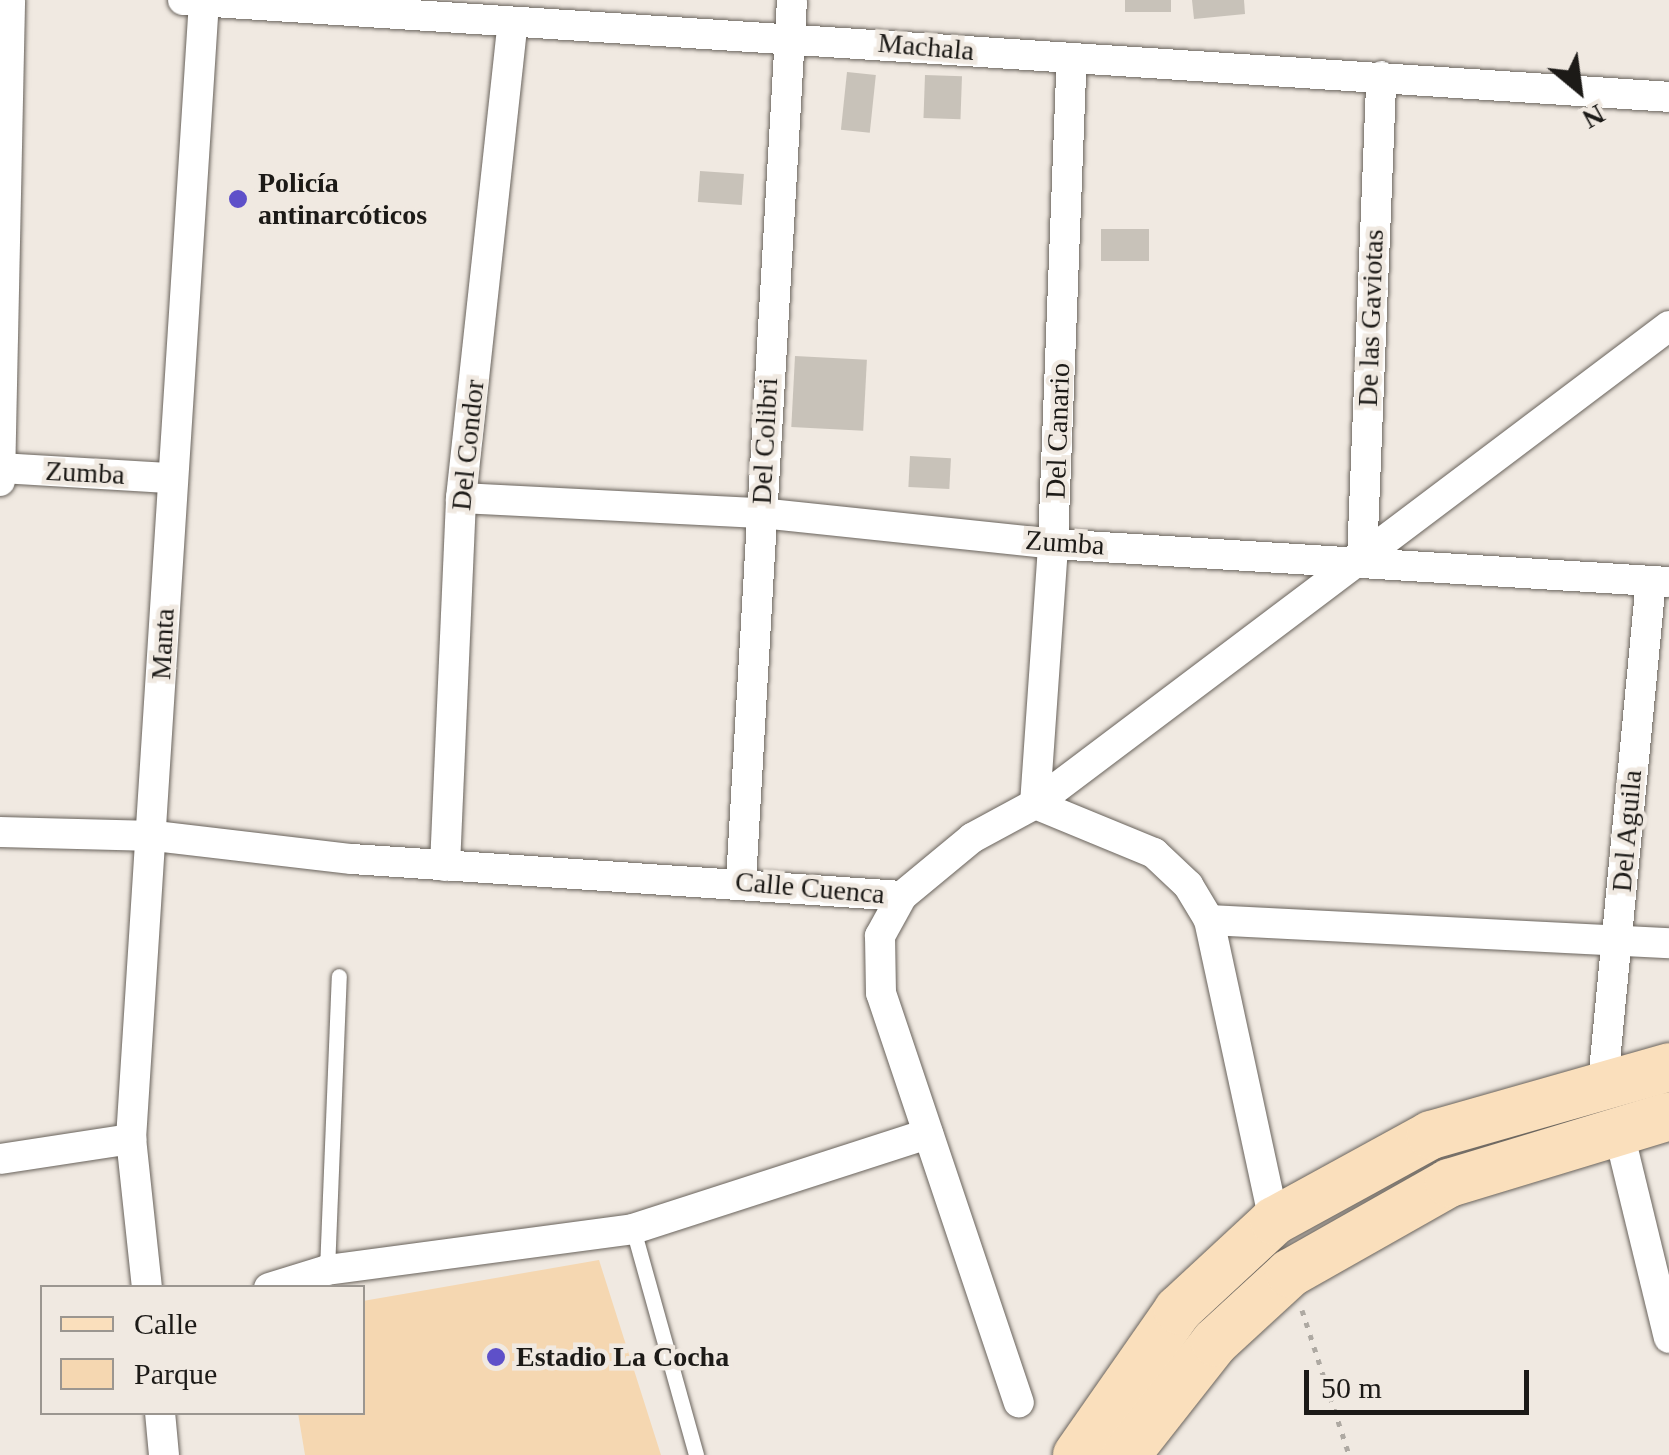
<!DOCTYPE html>
<meta charset="utf-8">
<style>
body{margin:0}
#map{position:relative;width:1669px;height:1455px;overflow:hidden;background:#f0e9e1;font-family:"Times New Roman",serif}
div>[style]{position:absolute}
[style*='--x']{left:calc(var(--x)*1px);top:calc(var(--y)*1px);width:calc(var(--w)*1px);rotate:calc(var(--a)*1deg)}
.green>*{inset:0;background:#f5d7b1}
.building>*{inset:0;background:#c8c2b9;transform-origin:0 0}
.path>*{height:5px;margin-top:-2.5px;transform-origin:0;background:repeating-linear-gradient(90deg,#aea9a2 0 5px,transparent 0 13px)}
.roads{filter:drop-shadow(0 0 2px #69635c) drop-shadow(0 0 2px #69635c)}
.service>*{height:15px;margin:-7.5px;padding:0 7.5px;transform-origin:7.5px;border-radius:7.5px;background:#fff}
.minor>*{height:30px;margin:-15px;padding:0 15px;transform-origin:15px;border-radius:15px;background:#fff}
.primary>*{height:48px;margin:-24px;padding:0 24px;transform-origin:24px;border-radius:24px;background:#fadfbc}
.dots>*{width:28px;height:28px;translate:-50% -50%;box-sizing:border-box;border:5px solid #f0e9e1;border-radius:50%}
span{translate:-50% -50%;white-space:nowrap;text-align:center;line-height:1.15;-webkit-text-stroke:9px #f0e9e1;paint-order:stroke}
.street-label{font-size:28px;color:#1c1a17}
.poi-label{font-size:28px;color:#1c1a17;font-weight:700}
.left{translate:0 -50%;text-align:left}
.legend{position:absolute;left:40px;top:1285px;width:325px;height:130px;box-sizing:border-box;background:#f0e9e1;border:2px solid #9b9690;margin:0;padding:12px 18px;list-style:none;font-size:30px;color:#1c1a17}
.legend li{display:flex;align-items:center;gap:20px;height:50px}
.legend b{width:50px;border:2px solid #9b9690}
.north{position:absolute;left:1529px;top:40px;width:100px;height:100px;-webkit-text-stroke:8px #f0e9e1;paint-order:stroke;rotate:151deg;font-size:28px;font-weight:700;line-height:40px;text-align:center;color:#1c1a17}
.north::after{content:'';display:block;margin:auto;width:35px;height:45px;background:#1c1a17;clip-path:polygon(50% 0,100% 100%,50% 72%,0 100%)}
.scale{position:absolute;left:1304px;top:1370px;width:225px;height:45px;box-sizing:border-box;border:5px solid #1c1a17;border-top:0;padding-left:12px;font-size:30px;line-height:35px;white-space:nowrap;color:#1c1a17;-webkit-text-stroke:8px #f0e9e1;paint-order:stroke}
</style>
<div id="map">
<div class="green">
<i style="clip-path:polygon(599px 1260px,661px 1455px,305px 1455px,298px 1413px,362px 1412px,363px 1301px)"></i>
</div>
<div class="building">
<i style="left:1125px;top:0;width:46px;height:12px"></i>
<i style="clip-path:polygon(1192px 0,1244px 0,1245px 14px,1194px 19px)"></i>
<i style="left:847px;top:72px;width:29px;height:58px;rotate:6deg"></i>
<i style="left:925px;top:75px;width:37px;height:43px;rotate:2deg"></i>
<i style="left:700px;top:171px;width:44px;height:31px;rotate:4deg"></i>
<i style="left:1101px;top:229px;width:48px;height:32px"></i>
<i style="left:795px;top:356px;width:72px;height:71px;rotate:3deg"></i>
<i style="left:910px;top:456px;width:41px;height:31px;rotate:3deg"></i>
</div>
<div class="path">
<i style="--x:1302;--y:1310;--w:152;--a:72"></i>
</div>
<div class="roads">
<div class="service">
<i style="--x:633;--y:1229;--w:235;--a:74.4"></i>
<i style="--x:327;--y:1270;--w:294;--a:-87.7"></i>
</div>
<div class="minor">
<i style="--x:183;--y:0;--w:1489;--a:3.73"></i>
<i style="--x:0;--y:468;--w:170;--a:3.4"></i>
<i style="--x:0;--y:481;--w:481;--a:-88.8"></i>
<i style="--x:461;--y:498;--w:299;--a:2.9"></i>
<i style="--x:760;--y:513;--w:295;--a:6"></i>
<i style="--x:1053;--y:544;--w:617;--a:3.53"></i>
<i style="--x:1362;--y:559;--w:483;--a:-87.7"></i>
<i style="--x:1035;--y:804;--w:794;--a:-37.01"></i>
<i style="--x:1035;--y:804;--w:261;--a:-86"></i>
<i style="--x:1053;--y:544;--w:485;--a:-87.8"></i>
<i style="--x:0;--y:832;--w:155;--a:1.5"></i>
<i style="--x:155;--y:836;--w:198;--a:6.7"></i>
<i style="--x:352;--y:859;--w:551;--a:3.85"></i>
<i style="--x:902;--y:896;--w:91;--a:-39.6"></i>
<i style="--x:972;--y:838;--w:72;--a:-28.4"></i>
<i style="--x:1035;--y:804;--w:129;--a:22.4"></i>
<i style="--x:1154;--y:853;--w:47;--a:43.3"></i>
<i style="--x:1188;--y:885;--w:41;--a:59"></i>
<i style="--x:1209;--y:920;--w:461;--a:2.9"></i>
<i style="--x:445;--y:866;--w:368;--a:-87.5"></i>
<i style="--x:461;--y:498;--w:476;--a:-83.8"></i>
<i style="--x:741;--y:882;--w:883;--a:-86.69"></i>
<i style="--x:902;--y:896;--w:46;--a:118.8"></i>
<i style="--x:880;--y:936;--w:57;--a:89"></i>
<i style="--x:881;--y:993;--w:432;--a:71.4"></i>
<i style="--x:1209;--y:920;--w:308;--a:77.8"></i>
<i style="--x:1603;--y:1082;--w:503;--a:-84.53"></i>
<i style="--x:1618;--y:1129;--w:215;--a:76.3"></i>
<i style="--x:0;--y:1159;--w:133;--a:-8.7"></i>
<i style="--x:147;--y:1288;--w:150;--a:-96.1"></i>
<i style="--x:131;--y:1139;--w:1141;--a:-86.33"></i>
<i style="--x:269;--y:1288;--w:61;--a:-17.2"></i>
<i style="--x:327;--y:1270;--w:309;--a:-7.6"></i>
<i style="--x:633;--y:1229;--w:310;--a:-17.9"></i>
<i style="--x:160;--y:1412;--w:43;--a:84.7"></i>
</div>
<div class="primary">
<i style="--x:1077;--y:1455;--w:177;--a:-55.1"></i>
<i style="--x:1178;--y:1310;--w:131;--a:-42.8"></i>
<i style="--x:1274;--y:1221;--w:179;--a:-28.7"></i>
<i style="--x:1431;--y:1135;--w:248;--a:-15.9"></i>
<i style="--x:1126;--y:1455;--w:144;--a:-51.8"></i>
<i style="--x:1215;--y:1342;--w:102;--a:-42.6"></i>
<i style="--x:1290;--y:1273;--w:183;--a:-29.5"></i>
<i style="--x:1449;--y:1183;--w:230;--a:-16.9"></i>
</div>
</div>
<div class="dots">
<i style="left:238px;top:199px;background:#5e50c9"></i>
<i style="left:496px;top:1357px;background:#5e50c9"></i>
</div>
<div class="street-label">
<span style="left:926px;top:47px;rotate:5deg">Machala</span>
<span style="left:1371px;top:318px;rotate:-88deg">De las Gaviotas</span>
<span style="left:1058px;top:431px;rotate:-88deg">Del Canario</span>
<span style="left:765px;top:441px;rotate:-87deg">Del Colibri</span>
<span style="left:468px;top:445px;rotate:-84deg">Del Condor</span>
<span style="left:85px;top:473px;rotate:3deg">Zumba</span>
<span style="left:1065px;top:543px;rotate:4deg">Zumba</span>
<span style="left:163px;top:644px;rotate:-87deg">Manta</span>
<span style="left:1627px;top:831px;rotate:-85deg">Del Aguila</span>
<span style="left:810px;top:888px;rotate:5deg">Calle Cuenca</span>
</div>
<div class="poi-label">
<span class="left" style="left:258px;top:199px">Policía<br>antinarcóticos</span>
<span class="left" style="left:516px;top:1357px">Estadio La Cocha</span>
</div>
<ul class="legend">
<li><b style="height:12px;background:#fadfbc"></b>Calle</li>
<li><b style="height:28px;background:#f5d7b1"></b>Parque</li>
</ul>
<div class="north">N</div>
<div class="scale">50 m</div>
</div>
